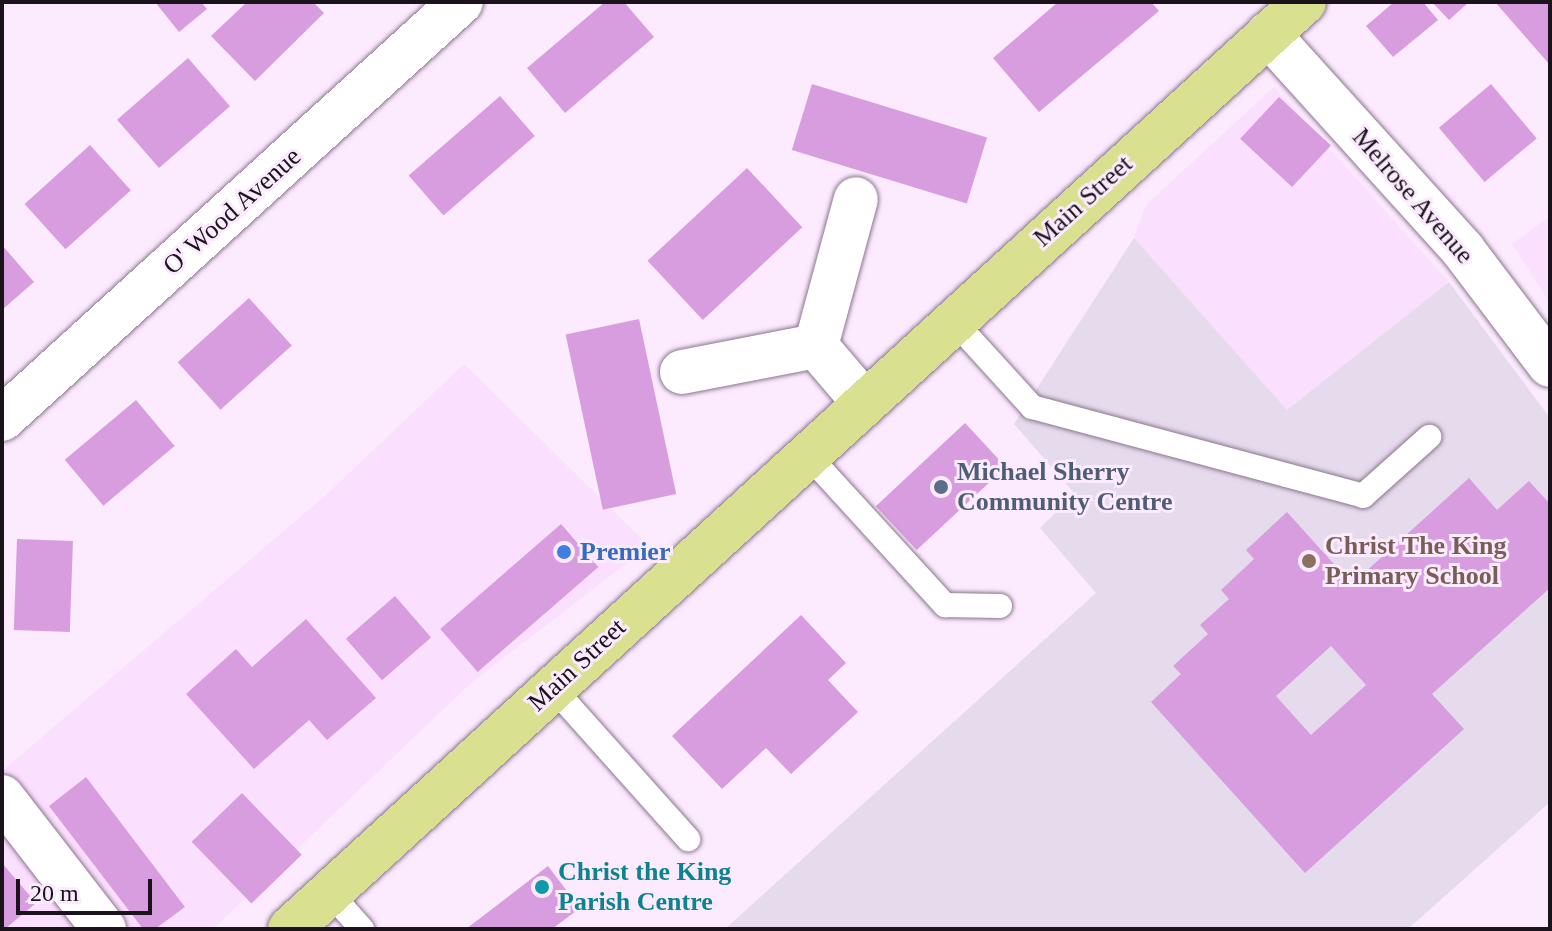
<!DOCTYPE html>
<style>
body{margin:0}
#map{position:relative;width:1552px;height:931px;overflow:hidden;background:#fceaff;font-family:"Times New Roman",serif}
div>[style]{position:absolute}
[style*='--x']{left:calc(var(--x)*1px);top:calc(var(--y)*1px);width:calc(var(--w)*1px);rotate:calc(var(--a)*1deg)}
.built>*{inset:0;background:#fbdfff}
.education>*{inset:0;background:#e6daed}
.building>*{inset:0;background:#d89ddf;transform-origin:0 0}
.roads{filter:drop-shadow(0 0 2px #8b768d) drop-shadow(0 0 2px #8b768d)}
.service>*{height:24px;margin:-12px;padding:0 12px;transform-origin:12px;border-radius:12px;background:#fff}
.minor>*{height:44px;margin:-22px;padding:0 22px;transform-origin:22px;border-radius:22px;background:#fff}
.primary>*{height:44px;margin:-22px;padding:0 22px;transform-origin:22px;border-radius:22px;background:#d9e08f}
.dots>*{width:22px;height:22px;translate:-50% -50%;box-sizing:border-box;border:4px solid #fceaff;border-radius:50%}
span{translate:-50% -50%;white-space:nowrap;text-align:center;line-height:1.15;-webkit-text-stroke:6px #fceaff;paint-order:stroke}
.street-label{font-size:26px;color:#1a131b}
.service-label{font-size:26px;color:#4e5e75;font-weight:700}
.left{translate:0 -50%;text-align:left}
.education-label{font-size:26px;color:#785e54;font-weight:700}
.shop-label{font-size:26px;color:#366cbe;font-weight:700}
.culture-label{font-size:26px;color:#0d838f;font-weight:700}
.frame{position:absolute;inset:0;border:4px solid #1a131b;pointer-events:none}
.scale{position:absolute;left:16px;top:879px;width:136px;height:36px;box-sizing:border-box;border:4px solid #1a131b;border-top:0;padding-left:10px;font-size:24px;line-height:28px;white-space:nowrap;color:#1a131b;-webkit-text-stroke:6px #fceaff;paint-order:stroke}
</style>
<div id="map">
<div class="built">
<i style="clip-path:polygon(1274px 87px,1449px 282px,1287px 411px,1134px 238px,1146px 205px)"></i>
<i style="clip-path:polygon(1550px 216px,1550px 303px,1512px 244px)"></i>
<i style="clip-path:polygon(464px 364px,649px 546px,471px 683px,213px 929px,2px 929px,2px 771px,326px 495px)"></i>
</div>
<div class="education">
<i style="clip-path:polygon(1134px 238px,1287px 410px,1449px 282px,1550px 418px,1550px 802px,1408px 929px,725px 929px,1096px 593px,1040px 528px,1075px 494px,1014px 424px)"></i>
</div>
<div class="building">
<i style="clip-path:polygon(155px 2px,201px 2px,207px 9px,179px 32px)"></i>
<i style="clip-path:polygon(247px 2px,313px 2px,324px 13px,255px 81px,211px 36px)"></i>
<i style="clip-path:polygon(605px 2px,624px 2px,654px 37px,565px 113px,527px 68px)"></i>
<i style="clip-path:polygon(1058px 2px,1151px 2px,1159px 11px,1039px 112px,993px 58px)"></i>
<i style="clip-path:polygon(1394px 2px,1423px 2px,1438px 20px,1393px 57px,1366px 26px)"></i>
<i style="clip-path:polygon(1432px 2px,1469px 2px,1449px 20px)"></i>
<i style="clip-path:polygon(1495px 2px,1550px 2px,1550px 65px)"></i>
<i style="left:188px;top:58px;width:64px;height:94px;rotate:49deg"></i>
<i style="left:812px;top:84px;width:183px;height:69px;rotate:17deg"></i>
<i style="left:1491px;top:84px;width:71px;height:68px;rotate:50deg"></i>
<i style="left:500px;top:96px;width:53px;height:121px;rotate:49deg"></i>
<i style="left:1279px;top:97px;width:71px;height:57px;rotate:43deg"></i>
<i style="left:90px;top:145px;width:61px;height:88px;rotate:48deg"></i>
<i style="left:747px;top:168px;width:81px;height:136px;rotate:47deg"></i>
<i style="clip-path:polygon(2px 245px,34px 282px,2px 310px)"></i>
<i style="left:249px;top:298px;width:64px;height:96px;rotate:48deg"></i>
<i style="left:639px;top:319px;width:179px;height:75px;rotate:78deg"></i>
<i style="left:136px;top:400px;width:60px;height:93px;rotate:50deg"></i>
<i style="left:965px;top:423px;width:60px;height:122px;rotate:47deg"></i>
<i style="clip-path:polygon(evenodd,1469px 478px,1497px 510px,1529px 481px,1550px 504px,1550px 588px,1432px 694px,1464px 729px,1305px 873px,1151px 702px,1181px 674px,1173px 666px,1208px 634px,1200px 625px,1229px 599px,1221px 590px,1254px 559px,1246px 550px,1287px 512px,1352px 584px,1469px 478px,1331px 646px,1366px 685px,1311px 735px,1276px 696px,1331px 646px)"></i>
<i style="left:561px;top:524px;width:57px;height:160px;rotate:49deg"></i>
<i style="left:17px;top:539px;width:56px;height:91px;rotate:2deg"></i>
<i style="left:395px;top:596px;width:55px;height:65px;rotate:49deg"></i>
<i style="clip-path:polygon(801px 615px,846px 663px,828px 680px,858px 712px,791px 774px,766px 748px,722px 789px,672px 736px)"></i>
<i style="clip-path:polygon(306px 619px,376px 698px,327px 740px,309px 720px,254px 769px,186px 694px,236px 649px,252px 667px)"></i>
<i style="clip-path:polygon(86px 777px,185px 907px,155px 929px,143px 929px,49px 806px)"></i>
<i style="left:242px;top:793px;width:86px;height:70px;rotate:46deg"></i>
<i style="clip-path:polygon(2px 863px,36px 903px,5px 929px,2px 929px)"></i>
<i style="clip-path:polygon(548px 866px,580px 908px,552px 929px,466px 929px)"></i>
</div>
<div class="roads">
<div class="service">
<i style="--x:952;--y:319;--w:119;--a:47.7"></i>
<i style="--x:1032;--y:407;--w:343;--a:15"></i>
<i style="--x:1363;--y:496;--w:89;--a:-41.8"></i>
<i style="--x:807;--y:454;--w:205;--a:47.6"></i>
<i style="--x:945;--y:605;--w:55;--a:1"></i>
<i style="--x:553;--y:688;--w:203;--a:48.2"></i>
<i style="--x:329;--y:892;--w:50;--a:48.3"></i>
</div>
<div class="minor">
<i style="--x:1268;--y:34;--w:291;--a:47.9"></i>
<i style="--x:1463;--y:250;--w:144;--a:52.9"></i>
<i style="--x:816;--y:346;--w:152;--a:-74.8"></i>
<i style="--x:682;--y:372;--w:136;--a:-11"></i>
<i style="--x:816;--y:346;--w:72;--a:49.5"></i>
<i style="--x:2;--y:419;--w:620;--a:-42.26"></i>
<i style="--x:2;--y:797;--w:167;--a:52.3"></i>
</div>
<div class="primary">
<i style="--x:290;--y:929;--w:1374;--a:-42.43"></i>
</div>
</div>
<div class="dots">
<i style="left:941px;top:487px;background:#5c6f8a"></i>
<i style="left:564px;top:552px;background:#3f7fe0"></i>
<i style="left:1309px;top:561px;background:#8d6e63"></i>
<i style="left:542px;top:887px;background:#0f9aa8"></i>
</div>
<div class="street-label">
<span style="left:1413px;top:196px;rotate:49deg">Melrose Avenue</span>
<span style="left:1083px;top:201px;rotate:-42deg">Main Street</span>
<span style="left:232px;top:211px;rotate:-42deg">O' Wood Avenue</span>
<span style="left:577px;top:665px;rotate:-43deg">Main Street</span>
</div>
<div class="service-label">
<span class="left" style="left:957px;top:487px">Michael Sherry<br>Community Centre</span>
</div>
<div class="education-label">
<span class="left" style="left:1325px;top:561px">Christ The King<br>Primary School</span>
</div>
<div class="shop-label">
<span class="left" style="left:580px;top:552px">Premier</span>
</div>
<div class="culture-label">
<span class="left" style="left:558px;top:887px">Christ the King<br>Parish Centre</span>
</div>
<div class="frame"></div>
<div class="scale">20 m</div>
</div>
